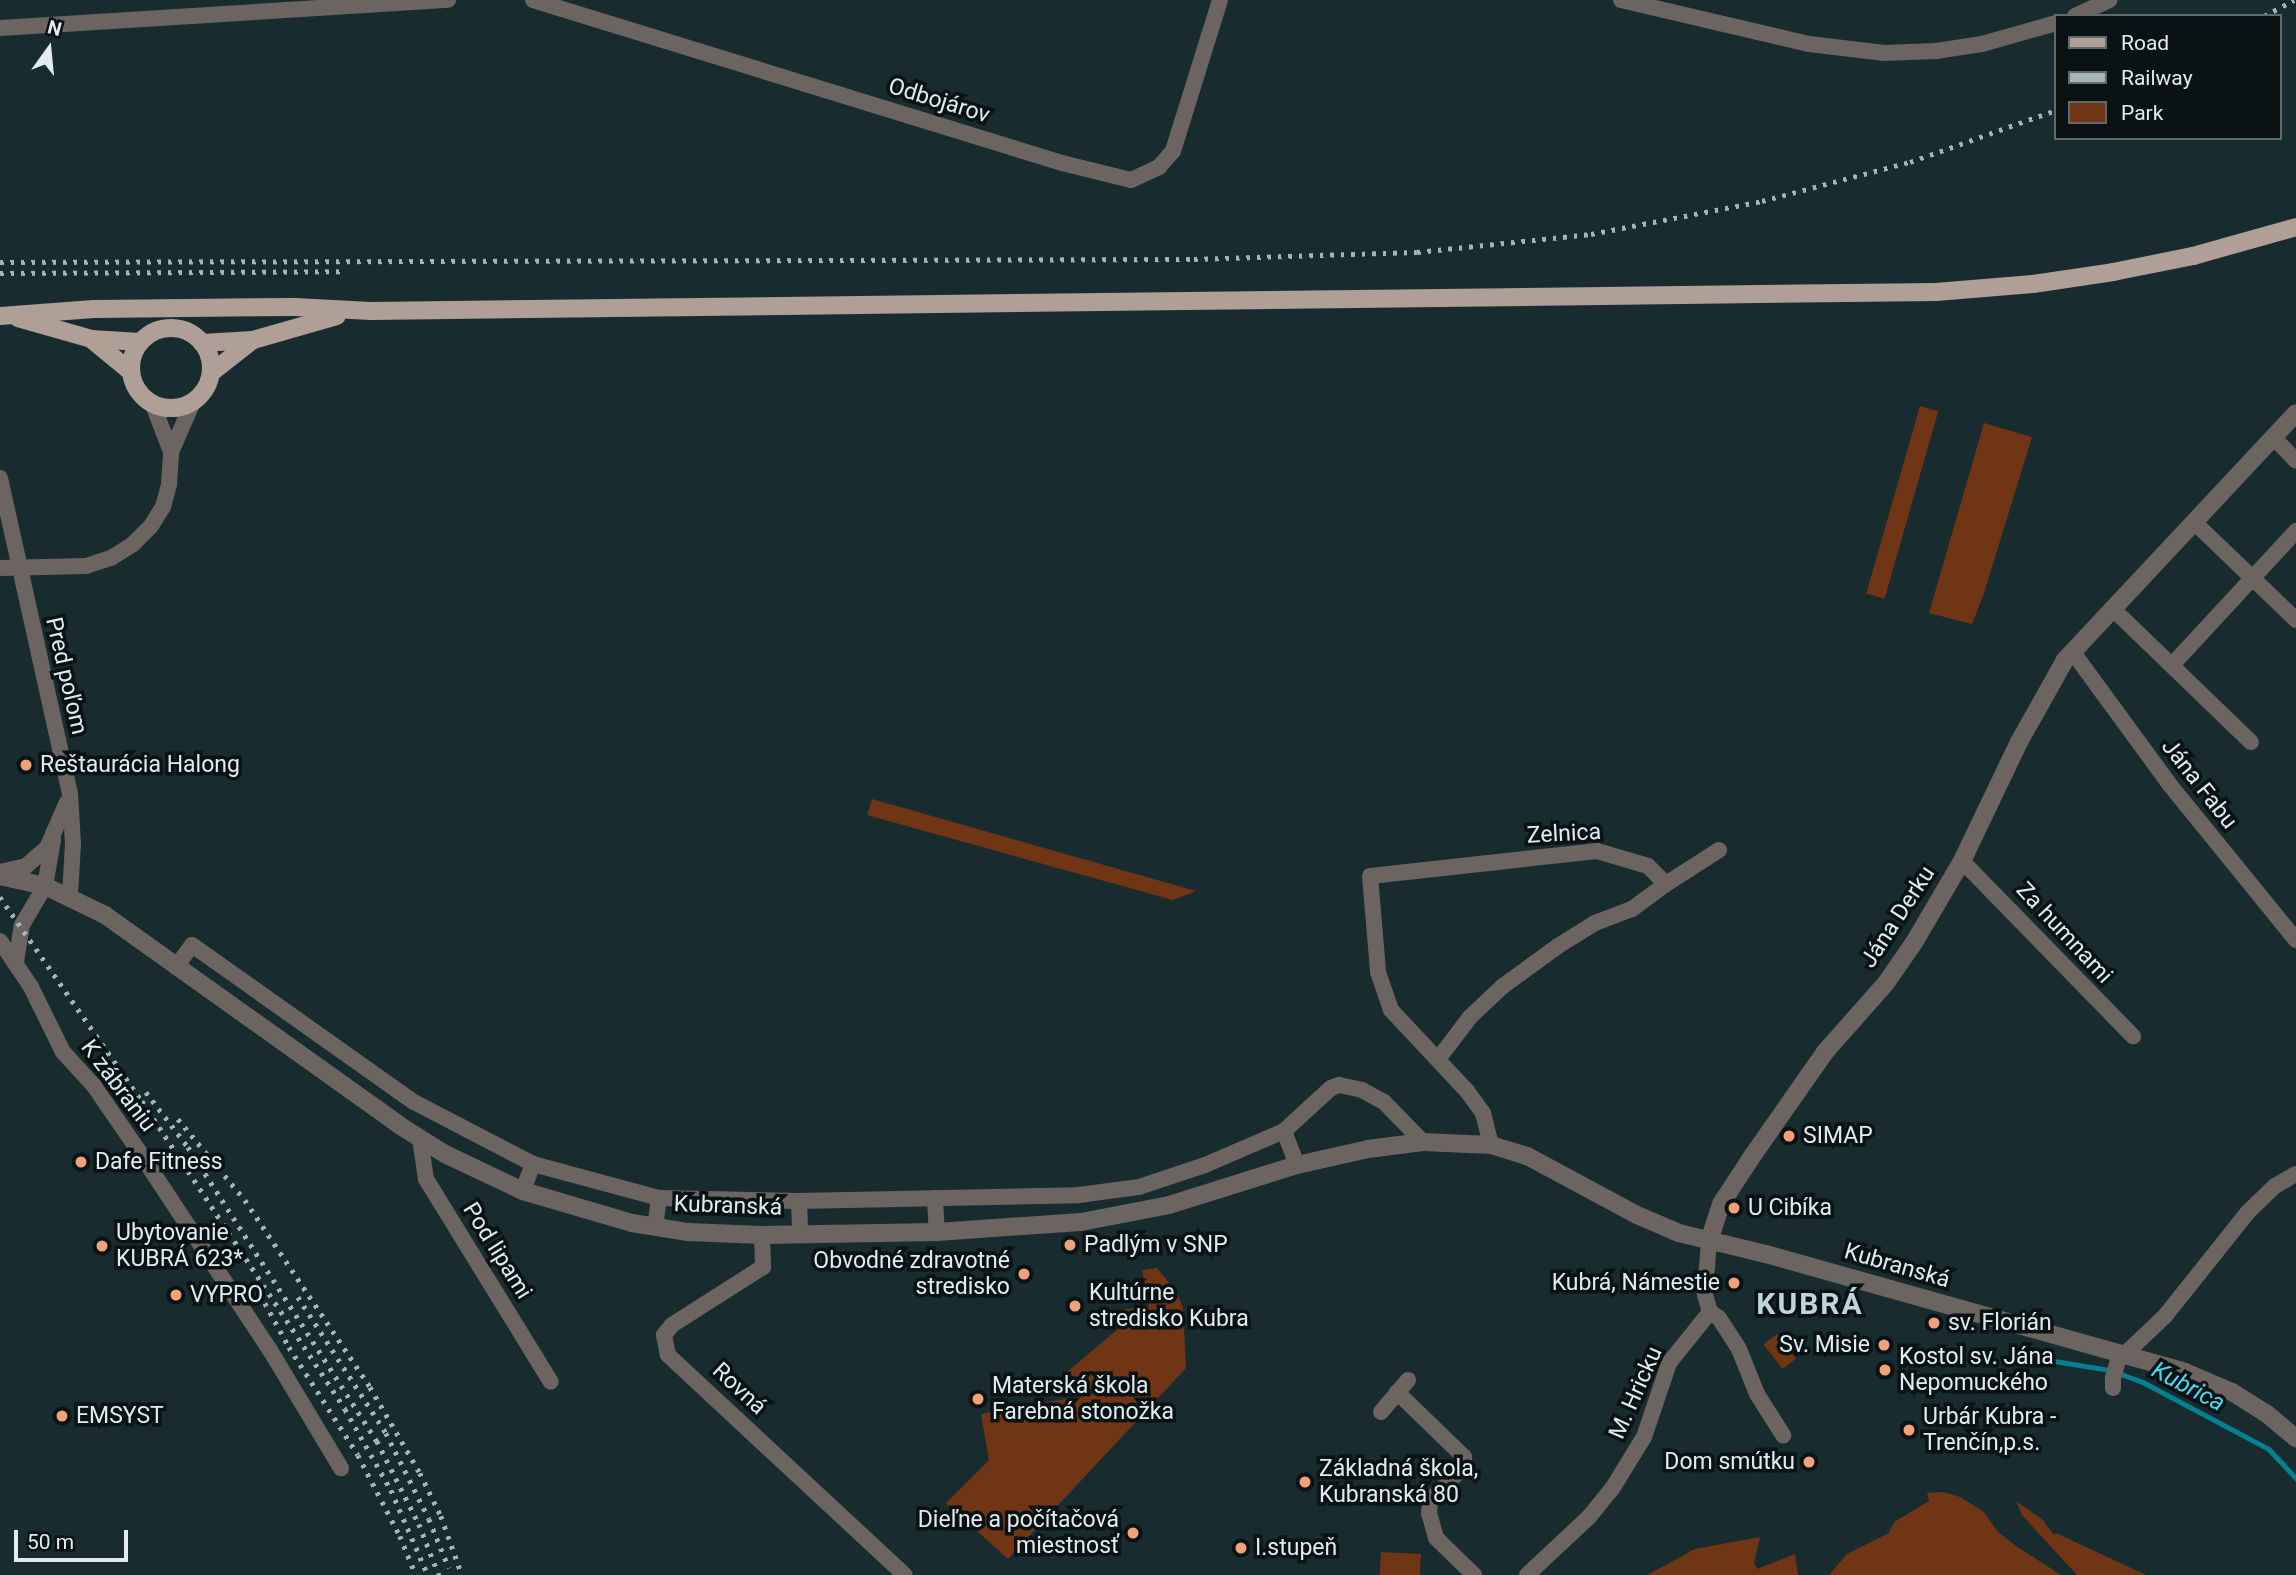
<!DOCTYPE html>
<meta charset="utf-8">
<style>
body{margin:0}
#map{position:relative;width:2296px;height:1575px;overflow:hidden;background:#182c30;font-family:Roboto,sans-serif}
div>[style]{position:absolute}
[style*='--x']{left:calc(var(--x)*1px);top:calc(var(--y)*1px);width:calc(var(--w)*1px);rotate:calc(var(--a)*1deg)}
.green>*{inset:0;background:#6f3515;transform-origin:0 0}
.stream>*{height:4.5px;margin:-2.25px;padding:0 2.25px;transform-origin:2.25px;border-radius:2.25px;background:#038092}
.minor>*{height:16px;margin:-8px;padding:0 8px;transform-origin:8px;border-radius:8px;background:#6c6460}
.tertiary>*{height:18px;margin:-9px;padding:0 9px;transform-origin:9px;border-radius:9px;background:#6c6460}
.primary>*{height:18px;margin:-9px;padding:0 9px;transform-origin:9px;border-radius:9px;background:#af9f97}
.primary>.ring{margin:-9px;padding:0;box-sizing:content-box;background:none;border:18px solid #af9f97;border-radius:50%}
.rail>*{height:4.5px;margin-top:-2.25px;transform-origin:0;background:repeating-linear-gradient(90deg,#a5b4b7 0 3.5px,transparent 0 10.5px)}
.dots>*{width:19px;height:19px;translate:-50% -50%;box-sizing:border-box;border:4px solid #0a1214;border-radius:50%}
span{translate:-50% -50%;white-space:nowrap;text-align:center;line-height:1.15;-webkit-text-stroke:7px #0a1214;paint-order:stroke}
.street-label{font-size:23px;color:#e0ecef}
.poi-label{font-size:23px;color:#e0ecef}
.left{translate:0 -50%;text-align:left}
.right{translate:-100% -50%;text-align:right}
.water-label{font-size:24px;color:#49dbf5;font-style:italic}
.district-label{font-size:30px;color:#bed6db;font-weight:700;letter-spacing:2px}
.legend{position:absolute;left:2054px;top:14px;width:228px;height:126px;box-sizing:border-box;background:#0a1214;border:2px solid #60696c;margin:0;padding:9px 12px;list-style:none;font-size:21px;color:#e0ecef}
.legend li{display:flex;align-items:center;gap:14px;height:35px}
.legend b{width:35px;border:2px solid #60696c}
.north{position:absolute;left:14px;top:14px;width:70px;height:70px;-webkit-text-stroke:5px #0a1214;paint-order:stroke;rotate:15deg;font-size:19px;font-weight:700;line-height:28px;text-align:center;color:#e0ecef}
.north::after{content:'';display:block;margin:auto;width:24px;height:32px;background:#e0ecef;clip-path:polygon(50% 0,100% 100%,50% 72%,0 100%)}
.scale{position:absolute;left:14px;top:1530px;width:114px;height:32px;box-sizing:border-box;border:4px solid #e0ecef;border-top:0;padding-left:9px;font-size:21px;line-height:24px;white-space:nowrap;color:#e0ecef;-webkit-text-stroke:5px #0a1214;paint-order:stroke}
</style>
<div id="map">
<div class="green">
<i style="left:1920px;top:406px;width:19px;height:195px;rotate:16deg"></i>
<i style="clip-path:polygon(1984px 423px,2032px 437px,1984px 593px,1972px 624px,1929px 613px)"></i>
<i style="clip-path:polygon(872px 799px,1196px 891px,1173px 900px,867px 815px)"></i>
<i style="clip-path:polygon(1157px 1268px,1176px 1291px,1183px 1308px,1186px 1368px,1008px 1559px,946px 1503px,989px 1460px,981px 1414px,1097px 1393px,1067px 1372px,1124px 1324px,1121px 1310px,1149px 1306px,1142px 1270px)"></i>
<i style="left:1777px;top:1334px;width:31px;height:17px;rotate:52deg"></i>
<i style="clip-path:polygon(1943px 1492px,1960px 1497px,1984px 1512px,1997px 1531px,2016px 1546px,2061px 1575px,1829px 1575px,1847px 1554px,1889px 1533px,1894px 1522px,1929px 1501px,1927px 1493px)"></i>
<i style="clip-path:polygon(2016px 1501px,2043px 1520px,2054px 1535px,2056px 1533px,2146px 1575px,2077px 1575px,2022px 1515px)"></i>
<i style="clip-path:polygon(1760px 1537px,1754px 1563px,1757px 1569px,1795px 1554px,1798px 1575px,1647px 1575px,1695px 1549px)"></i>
<i style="left:1381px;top:1552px;width:40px;height:23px;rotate:3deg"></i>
</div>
<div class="stream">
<i style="--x:2048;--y:1360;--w:63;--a:9.2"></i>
<i style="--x:2110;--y:1370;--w:35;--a:20"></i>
<i style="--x:2143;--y:1382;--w:143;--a:28"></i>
<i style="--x:2269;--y:1449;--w:40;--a:47"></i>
</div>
<div class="minor">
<i style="--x:533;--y:0;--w:554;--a:17.13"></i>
<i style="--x:1062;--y:163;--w:71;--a:13.8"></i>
<i style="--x:1131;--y:180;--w:31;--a:-25"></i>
<i style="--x:1159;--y:167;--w:21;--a:-49"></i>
<i style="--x:1173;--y:151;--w:158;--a:-72.7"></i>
<i style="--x:1621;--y:0;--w:193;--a:13.2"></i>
<i style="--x:1809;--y:44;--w:76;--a:6.8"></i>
<i style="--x:1884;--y:53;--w:52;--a:-2.2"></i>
<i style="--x:1936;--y:51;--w:47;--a:-8.7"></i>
<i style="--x:1982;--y:44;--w:77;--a:-15.8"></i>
<i style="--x:2075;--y:16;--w:38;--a:-25"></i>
<i style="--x:0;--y:28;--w:449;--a:-3.6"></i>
<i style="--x:153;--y:405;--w:50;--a:69"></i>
<i style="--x:2275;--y:439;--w:30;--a:46"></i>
<i style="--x:0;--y:478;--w:323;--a:77.5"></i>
<i style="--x:70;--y:793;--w:51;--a:86.6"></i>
<i style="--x:73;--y:844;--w:52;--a:93.3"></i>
<i style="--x:2195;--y:523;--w:140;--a:43.8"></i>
<i style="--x:0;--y:568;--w:86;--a:-1.3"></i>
<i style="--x:86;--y:566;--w:26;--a:-18"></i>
<i style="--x:111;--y:558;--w:26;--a:-32"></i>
<i style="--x:133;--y:544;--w:25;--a:-45"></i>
<i style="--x:151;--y:526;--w:22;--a:-58"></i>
<i style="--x:163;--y:507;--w:24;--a:-75"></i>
<i style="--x:169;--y:484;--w:32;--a:-86"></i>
<i style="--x:171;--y:452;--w:55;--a:-66.3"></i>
<i style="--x:2112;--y:608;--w:193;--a:44"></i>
<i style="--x:2072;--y:651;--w:166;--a:53.8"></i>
<i style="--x:2170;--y:785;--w:200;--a:50.9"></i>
<i style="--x:2172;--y:665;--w:183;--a:-47.2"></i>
<i style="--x:1962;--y:861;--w:245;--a:45.7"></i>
<i style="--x:0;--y:872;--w:27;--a:-13"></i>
<i style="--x:26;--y:866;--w:28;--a:-41"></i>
<i style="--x:47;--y:848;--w:50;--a:-66.5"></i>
<i style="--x:1666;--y:884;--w:63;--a:-32.7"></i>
<i style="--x:0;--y:941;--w:55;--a:56"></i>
<i style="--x:31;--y:987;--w:72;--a:63.8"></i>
<i style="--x:63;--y:1052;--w:46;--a:47.6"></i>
<i style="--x:94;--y:1086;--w:78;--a:55.5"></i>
<i style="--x:138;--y:1150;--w:240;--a:56.6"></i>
<i style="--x:270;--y:1350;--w:138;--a:59"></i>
<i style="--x:16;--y:962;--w:37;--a:-81"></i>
<i style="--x:22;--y:925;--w:45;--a:-59.5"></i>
<i style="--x:45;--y:886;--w:47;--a:-80.1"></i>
<i style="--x:176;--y:967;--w:27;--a:-54"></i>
<i style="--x:192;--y:945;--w:272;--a:35.3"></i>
<i style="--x:414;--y:1102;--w:134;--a:27.5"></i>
<i style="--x:533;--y:1164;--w:131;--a:15.1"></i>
<i style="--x:659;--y:1198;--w:140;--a:1.2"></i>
<i style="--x:799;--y:1201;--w:280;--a:-1.2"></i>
<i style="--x:1079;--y:1195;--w:61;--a:-7.6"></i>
<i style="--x:1139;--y:1187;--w:70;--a:-18.4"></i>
<i style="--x:1205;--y:1165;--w:86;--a:-23.3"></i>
<i style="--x:1284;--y:1131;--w:64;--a:-42.5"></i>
<i style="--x:1331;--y:1088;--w:9;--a:-21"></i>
<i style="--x:1339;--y:1085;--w:24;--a:12"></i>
<i style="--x:1362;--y:1090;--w:25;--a:29"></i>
<i style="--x:1384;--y:1102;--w:56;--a:45.7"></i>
<i style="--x:1439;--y:1058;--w:51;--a:-52.9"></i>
<i style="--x:1470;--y:1017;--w:45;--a:-43.2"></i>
<i style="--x:1503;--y:986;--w:68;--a:-36"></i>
<i style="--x:1558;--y:946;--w:44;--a:-31.9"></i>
<i style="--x:1595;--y:923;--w:40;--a:-21"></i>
<i style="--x:1632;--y:909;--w:42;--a:-36.3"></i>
<i style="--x:1666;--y:884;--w:25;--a:-135"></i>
<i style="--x:1648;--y:866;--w:53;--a:-163.6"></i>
<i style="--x:1597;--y:851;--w:228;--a:173.7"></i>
<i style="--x:1370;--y:876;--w:96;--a:85.2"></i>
<i style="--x:1378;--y:972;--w:40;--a:71.1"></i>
<i style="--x:1391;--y:1010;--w:111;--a:46.8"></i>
<i style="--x:1467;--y:1091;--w:27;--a:54"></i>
<i style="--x:1483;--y:1113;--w:33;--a:76"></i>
<i style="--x:1284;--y:1131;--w:36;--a:69"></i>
<i style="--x:420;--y:1139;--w:40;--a:81.5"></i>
<i style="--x:426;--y:1179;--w:238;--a:58.4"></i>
<i style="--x:523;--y:1191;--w:29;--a:-70"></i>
<i style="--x:935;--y:1198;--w:34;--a:87"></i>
<i style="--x:799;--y:1201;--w:32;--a:88"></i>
<i style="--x:655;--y:1227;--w:29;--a:-82"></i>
<i style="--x:762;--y:1235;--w:32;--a:88"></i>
<i style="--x:763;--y:1267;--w:108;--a:147.5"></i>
<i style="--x:672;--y:1325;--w:13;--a:129"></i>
<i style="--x:664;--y:1335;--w:20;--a:79"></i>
<i style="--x:668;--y:1355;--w:323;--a:42.9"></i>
<i style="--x:1710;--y:1312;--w:11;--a:34"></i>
<i style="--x:1719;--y:1318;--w:37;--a:57"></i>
<i style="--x:1739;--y:1349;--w:48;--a:68.2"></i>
<i style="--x:1757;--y:1394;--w:49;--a:57.6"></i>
<i style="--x:2125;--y:1354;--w:55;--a:-43.5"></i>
<i style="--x:2165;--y:1316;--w:133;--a:-51.4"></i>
<i style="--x:2248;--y:1212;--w:37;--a:-44"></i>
<i style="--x:2275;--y:1186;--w:24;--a:-30"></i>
<i style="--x:2113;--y:1388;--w:10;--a:-90"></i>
<i style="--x:2113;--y:1378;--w:26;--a:-74"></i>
<i style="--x:1397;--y:1392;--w:93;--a:44.1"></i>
<i style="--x:1464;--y:1457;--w:10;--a:90"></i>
<i style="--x:1464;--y:1467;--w:47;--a:135.9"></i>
<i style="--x:1430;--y:1500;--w:13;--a:94"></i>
<i style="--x:1429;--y:1513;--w:26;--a:74"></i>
<i style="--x:1436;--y:1538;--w:53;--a:44.2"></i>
<i style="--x:1381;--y:1412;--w:42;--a:-49.8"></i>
<i style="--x:1527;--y:1575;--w:85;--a:-43.1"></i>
<i style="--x:1589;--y:1517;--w:36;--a:-51"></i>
<i style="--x:1612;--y:1489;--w:61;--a:-58.4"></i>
<i style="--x:1644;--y:1437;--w:78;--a:-71.3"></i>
<i style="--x:1669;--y:1363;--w:65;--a:-51.2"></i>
<i style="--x:1710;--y:1312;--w:19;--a:-106"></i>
<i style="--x:1705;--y:1294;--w:53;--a:-85.7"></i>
</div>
<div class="tertiary">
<i style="--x:0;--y:876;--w:46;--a:12.5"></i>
<i style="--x:45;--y:886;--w:67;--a:25.8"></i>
<i style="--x:105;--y:915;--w:361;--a:35.5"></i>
<i style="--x:399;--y:1125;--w:54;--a:32.2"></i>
<i style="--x:445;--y:1154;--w:86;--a:25.4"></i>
<i style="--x:523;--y:1191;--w:114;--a:16.4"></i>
<i style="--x:632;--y:1223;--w:57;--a:9.1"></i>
<i style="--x:688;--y:1232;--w:74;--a:2.3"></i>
<i style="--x:762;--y:1235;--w:175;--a:-1"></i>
<i style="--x:937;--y:1232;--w:144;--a:-4"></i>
<i style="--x:1081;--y:1222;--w:90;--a:-10.9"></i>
<i style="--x:1169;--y:1205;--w:134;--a:-17.4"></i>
<i style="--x:1297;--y:1165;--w:73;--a:-12.7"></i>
<i style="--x:1368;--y:1149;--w:55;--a:-7.3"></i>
<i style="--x:1423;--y:1142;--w:68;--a:2.5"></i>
<i style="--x:1491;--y:1145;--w:38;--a:17"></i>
<i style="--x:1527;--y:1156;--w:125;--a:28.2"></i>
<i style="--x:1637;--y:1215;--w:46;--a:23.2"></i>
<i style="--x:1679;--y:1233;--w:89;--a:13.6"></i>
<i style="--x:1766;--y:1254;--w:435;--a:15.7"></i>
<i style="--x:2185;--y:1372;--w:51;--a:23.1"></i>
<i style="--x:2232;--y:1392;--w:41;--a:32.2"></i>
<i style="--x:2267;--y:1414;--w:38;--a:40"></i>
<i style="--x:1709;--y:1241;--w:39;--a:-72"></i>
<i style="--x:1721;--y:1204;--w:59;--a:-56.9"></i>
<i style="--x:1753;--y:1155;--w:126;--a:-55"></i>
<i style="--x:1825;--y:1052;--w:92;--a:-48.5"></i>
<i style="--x:1886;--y:983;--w:51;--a:-55.4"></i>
<i style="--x:1915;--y:941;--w:93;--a:-59.6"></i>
<i style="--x:1962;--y:861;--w:132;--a:-64.4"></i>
<i style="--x:2019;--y:742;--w:94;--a:-60.7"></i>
<i style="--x:2065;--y:660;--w:338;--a:-46.9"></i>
</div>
<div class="primary">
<i style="--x:0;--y:316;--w:94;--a:-4.3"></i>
<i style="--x:94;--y:309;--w:201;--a:-0.6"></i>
<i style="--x:295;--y:307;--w:76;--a:3"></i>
<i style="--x:371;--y:311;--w:1565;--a:-0.7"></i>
<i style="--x:1936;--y:292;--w:97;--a:-4.7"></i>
<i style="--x:2033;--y:284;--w:81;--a:-8.5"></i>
<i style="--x:2113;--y:272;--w:82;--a:-11.3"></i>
<i style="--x:2193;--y:256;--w:107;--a:-15.7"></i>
<i style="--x:18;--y:318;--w:76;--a:16"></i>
<i style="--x:91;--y:339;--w:49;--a:3.5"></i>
<i class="ring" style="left:131px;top:328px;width:62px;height:62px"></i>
<i style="--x:91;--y:339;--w:50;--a:39.4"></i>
<i style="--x:202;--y:343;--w:51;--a:-3.4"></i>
<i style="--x:253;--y:340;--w:87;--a:-15.9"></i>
<i style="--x:211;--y:373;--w:53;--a:-38.2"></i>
</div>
<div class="rail">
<i style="--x:2264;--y:16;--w:34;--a:-28"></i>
<i style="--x:0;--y:262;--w:1194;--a:-0.14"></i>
<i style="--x:1194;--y:259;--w:223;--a:-1.8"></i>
<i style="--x:1417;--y:252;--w:175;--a:-5.9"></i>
<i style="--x:1591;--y:234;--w:174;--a:-10.9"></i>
<i style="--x:1762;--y:201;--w:153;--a:-14.8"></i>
<i style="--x:1910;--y:162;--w:155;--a:-19.6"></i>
<i style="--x:0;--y:273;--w:343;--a:-0.3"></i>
<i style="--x:0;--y:897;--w:249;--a:55.2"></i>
<i style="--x:142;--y:1101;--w:369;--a:56.6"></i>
<i style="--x:345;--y:1409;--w:93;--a:60.4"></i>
<i style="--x:391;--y:1490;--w:93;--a:66.5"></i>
<i style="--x:146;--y:1092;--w:69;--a:52.6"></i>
<i style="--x:188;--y:1147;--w:350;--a:57.3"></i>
<i style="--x:377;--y:1441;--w:93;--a:63.2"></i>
<i style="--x:419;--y:1524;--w:55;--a:68.6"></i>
<i style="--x:178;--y:1119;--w:105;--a:50.4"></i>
<i style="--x:245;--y:1200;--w:225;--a:56.2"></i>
<i style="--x:370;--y:1387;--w:99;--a:59.8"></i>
<i style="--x:420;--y:1473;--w:48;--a:64"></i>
<i style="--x:441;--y:1516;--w:63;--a:70.4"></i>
<i style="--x:298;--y:1297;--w:162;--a:57.1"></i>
<i style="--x:386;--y:1433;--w:96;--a:63.4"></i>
<i style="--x:429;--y:1519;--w:53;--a:67.8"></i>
<i style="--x:265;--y:1303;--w:50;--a:61.4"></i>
<i style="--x:289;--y:1347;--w:128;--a:57.4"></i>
<i style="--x:358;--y:1455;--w:91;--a:62.6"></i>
<i style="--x:400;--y:1536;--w:42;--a:67.7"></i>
</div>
<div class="dots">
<i style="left:26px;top:765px;background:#f1a27b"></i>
<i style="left:1789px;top:1136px;background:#f1a27b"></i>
<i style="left:81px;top:1162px;background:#f1a27b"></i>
<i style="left:1734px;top:1208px;background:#f1a27b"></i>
<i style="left:1070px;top:1245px;background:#f1a27b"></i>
<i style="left:102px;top:1246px;background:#f1a27b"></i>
<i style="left:1024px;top:1274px;background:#f1a27b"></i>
<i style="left:1734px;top:1283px;background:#f1a27b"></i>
<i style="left:176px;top:1295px;background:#f1a27b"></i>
<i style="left:1075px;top:1306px;background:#f1a27b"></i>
<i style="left:1934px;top:1323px;background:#f1a27b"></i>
<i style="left:1884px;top:1345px;background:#f1a27b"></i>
<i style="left:1885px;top:1370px;background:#f1a27b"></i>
<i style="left:978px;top:1399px;background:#f1a27b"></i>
<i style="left:62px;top:1416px;background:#f1a27b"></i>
<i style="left:1909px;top:1430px;background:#f1a27b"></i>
<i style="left:1809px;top:1462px;background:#f1a27b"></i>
<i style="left:1305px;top:1482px;background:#f1a27b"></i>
<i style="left:1133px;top:1533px;background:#f1a27b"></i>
<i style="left:1241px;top:1548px;background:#f1a27b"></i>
</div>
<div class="street-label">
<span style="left:939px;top:101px;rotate:17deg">Odbojárov</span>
<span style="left:66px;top:676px;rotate:77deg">Pred poľom</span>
<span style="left:2199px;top:784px;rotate:52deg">Jána Fabu</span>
<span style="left:1564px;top:834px;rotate:-3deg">Zelnica</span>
<span style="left:1898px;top:917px;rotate:-57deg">Jána Derku</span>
<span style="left:2064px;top:933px;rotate:47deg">Za humnami</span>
<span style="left:118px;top:1086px;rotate:53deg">K zábraniu</span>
<span style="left:728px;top:1206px;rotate:2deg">Kubranská</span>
<span style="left:497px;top:1251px;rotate:58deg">Pod lipami</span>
<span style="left:1897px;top:1266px;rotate:16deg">Kubranská</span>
<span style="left:739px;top:1389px;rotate:43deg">Rovná</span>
<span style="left:1636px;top:1393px;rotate:-66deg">M. Hricku</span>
</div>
<div class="poi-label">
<span class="left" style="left:40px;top:765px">Reštaurácia Halong</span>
<span class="left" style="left:1803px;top:1136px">SIMAP</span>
<span class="left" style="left:95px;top:1162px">Dafe Fitness</span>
<span class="left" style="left:1748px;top:1208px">U Cibíka</span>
<span class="left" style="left:116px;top:1246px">Ubytovanie<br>KUBRÁ 623*</span>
<span class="left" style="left:1084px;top:1245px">Padlým v SNP</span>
<span class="right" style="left:1010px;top:1274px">Obvodné zdravotné<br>stredisko</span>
<span class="right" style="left:1720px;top:1283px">Kubrá, Námestie</span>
<span class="left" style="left:1089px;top:1306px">Kultúrne<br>stredisko Kubra</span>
<span class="left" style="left:190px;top:1295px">VYPRO</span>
<span class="left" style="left:1948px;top:1323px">sv. Florián</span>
<span class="right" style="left:1870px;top:1345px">Sv. Misie</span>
<span class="left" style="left:1899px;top:1370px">Kostol sv. Jána<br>Nepomuckého</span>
<span class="left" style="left:992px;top:1399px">Materská škola<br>Farebná stonožka</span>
<span class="left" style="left:76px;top:1416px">EMSYST</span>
<span class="left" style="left:1923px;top:1430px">Urbár Kubra -<br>Trenčín,p.s.</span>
<span class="right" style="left:1795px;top:1462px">Dom smútku</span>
<span class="left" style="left:1319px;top:1482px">Základná škola,<br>Kubranská 80</span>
<span class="right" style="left:1119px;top:1533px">Dieľne a počítačová<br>miestnosť</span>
<span class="left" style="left:1255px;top:1548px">I.stupeň</span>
</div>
<div class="water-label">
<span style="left:2188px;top:1387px;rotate:28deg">Kubrica</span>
</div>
<div class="district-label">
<span style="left:1810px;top:1304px">KUBRÁ</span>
</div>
<ul class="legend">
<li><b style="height:9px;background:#af9f97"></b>Road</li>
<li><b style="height:9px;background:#a5b4b7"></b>Railway</li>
<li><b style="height:19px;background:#6f3515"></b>Park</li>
</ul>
<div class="north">N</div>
<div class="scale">50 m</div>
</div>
